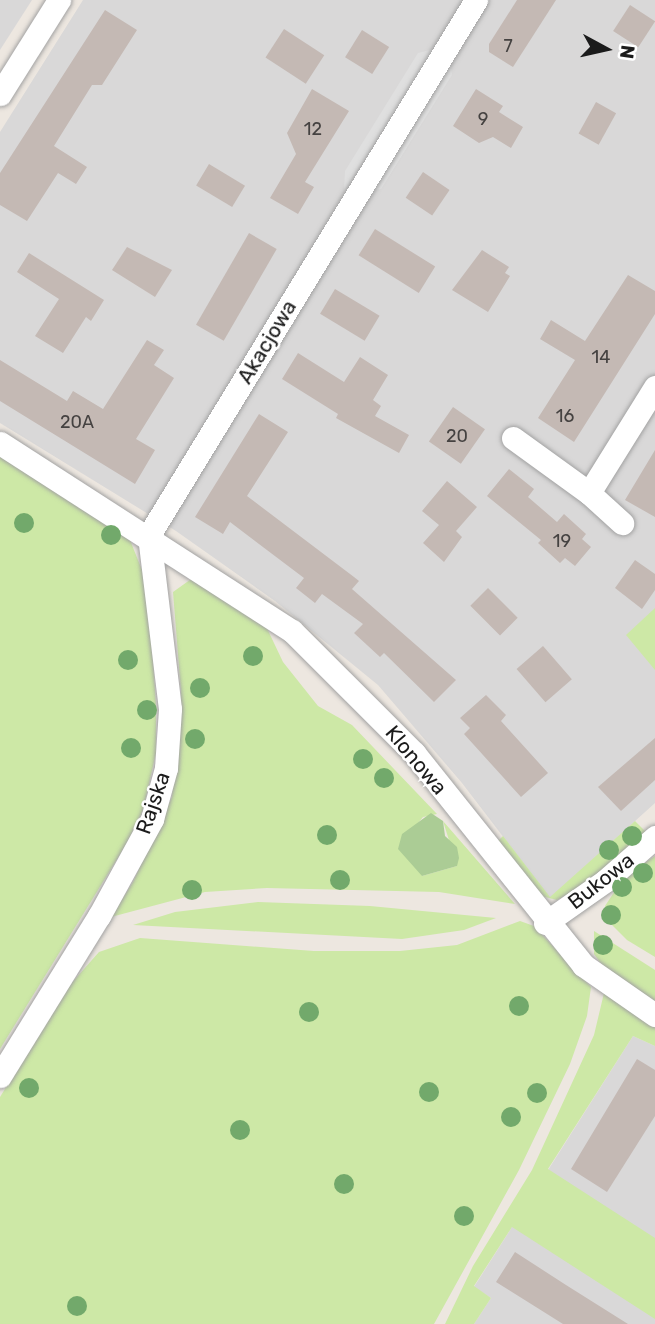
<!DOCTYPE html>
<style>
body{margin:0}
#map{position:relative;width:655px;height:1324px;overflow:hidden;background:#ede7e0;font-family:Rubik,sans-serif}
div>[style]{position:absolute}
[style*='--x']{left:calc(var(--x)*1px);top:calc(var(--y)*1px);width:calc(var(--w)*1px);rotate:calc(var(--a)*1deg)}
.residential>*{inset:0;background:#d9d8d8}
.grass>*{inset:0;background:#cde8a6}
.forest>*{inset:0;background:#abcc95}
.parking>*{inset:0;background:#dfdfdf}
.building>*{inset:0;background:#c4b9b4;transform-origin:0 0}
.roads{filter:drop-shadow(0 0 2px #a2a2a2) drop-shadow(0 0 2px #a2a2a2)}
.minor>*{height:23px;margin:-11.5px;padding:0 11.5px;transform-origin:11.5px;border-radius:11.5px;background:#fff}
.trees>*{width:20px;height:20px;margin:-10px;border-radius:50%;background:#72a96b}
span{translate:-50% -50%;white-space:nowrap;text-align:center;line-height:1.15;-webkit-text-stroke:5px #fff;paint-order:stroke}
.number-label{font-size:18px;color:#454241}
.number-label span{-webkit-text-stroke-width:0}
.street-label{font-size:21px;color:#1b1b1b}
.north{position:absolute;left:571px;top:14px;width:70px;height:70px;-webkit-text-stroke:5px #fff;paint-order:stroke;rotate:98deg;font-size:19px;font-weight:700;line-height:28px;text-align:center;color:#1b1b1b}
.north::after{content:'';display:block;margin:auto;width:24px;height:32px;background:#1b1b1b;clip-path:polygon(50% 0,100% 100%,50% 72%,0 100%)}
</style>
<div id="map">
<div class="residential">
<i style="clip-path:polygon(0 0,32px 0,0 50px)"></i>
<i style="clip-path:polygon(83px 0,655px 0,655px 803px,550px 898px,462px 783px,378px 685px,275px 601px,176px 531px,0 423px,0 132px)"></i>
<i style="clip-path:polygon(633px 1036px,655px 1046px,655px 1324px,474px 1324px,491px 1298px,474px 1287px)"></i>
</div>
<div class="grass">
<i style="clip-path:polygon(0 456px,130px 540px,148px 585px,156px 705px,156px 753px,143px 810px,127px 843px,0 1049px)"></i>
<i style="clip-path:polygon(194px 577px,264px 622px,283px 662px,318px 706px,352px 725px,437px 814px,423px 817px,414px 828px,422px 876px,457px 866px,443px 821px,515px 904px,439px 892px,267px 888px,205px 892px,111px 917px,133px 882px,172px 797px,181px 692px,173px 592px)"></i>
<i style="clip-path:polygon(655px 608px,655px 670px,626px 635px)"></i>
<i style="clip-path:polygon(635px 821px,648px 834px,581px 887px,557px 900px,537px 895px,495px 844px,503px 836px,550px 897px)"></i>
<i style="clip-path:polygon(655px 856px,655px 957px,627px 940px,605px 918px,605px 906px,624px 877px)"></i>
<i style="clip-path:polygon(258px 902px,370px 906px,496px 918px,464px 930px,402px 939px,133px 925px,175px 912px)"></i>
<i style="clip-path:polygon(520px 921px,534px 926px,591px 987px,587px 1016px,570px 1064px,519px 1170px,434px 1324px,0 1324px,0 1097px,69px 986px,99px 952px,140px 938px,314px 951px,400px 951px,457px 945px)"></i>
<i style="clip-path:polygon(594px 931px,655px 970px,655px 1001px,605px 969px,594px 954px)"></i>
<i style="clip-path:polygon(604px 993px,655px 1026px,655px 1046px,633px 1036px,548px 1169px,655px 1238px,655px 1319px,512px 1227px,474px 1286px,491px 1298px,474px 1324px,445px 1324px,473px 1266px,532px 1170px,594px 1035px)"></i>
</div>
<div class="forest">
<i style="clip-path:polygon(431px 813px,443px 821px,445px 836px,457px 847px,459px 858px,457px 866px,422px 876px,398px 849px,402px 834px)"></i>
</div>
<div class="parking">
<i style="clip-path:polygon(434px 49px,344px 191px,345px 171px,418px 53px)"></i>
<i style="clip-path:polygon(450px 60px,452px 75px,381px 189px,368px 191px)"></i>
</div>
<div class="building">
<i style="clip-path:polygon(517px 0,556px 0,513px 67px,489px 52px,489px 44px)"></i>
<i style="left:630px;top:5px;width:30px;height:31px;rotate:33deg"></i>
<i style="clip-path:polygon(105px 10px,137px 30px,102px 85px,92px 85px,54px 146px,87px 167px,76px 184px,58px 173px,27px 221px,0 205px,0 173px)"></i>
<i style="left:284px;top:29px;width:48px;height:34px;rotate:33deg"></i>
<i style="left:362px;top:30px;width:32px;height:32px;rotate:32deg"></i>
<i style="clip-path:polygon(312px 89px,349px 111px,305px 182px,314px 187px,298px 214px,270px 198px,296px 154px,287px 133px)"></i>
<i style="clip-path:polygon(476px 89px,503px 106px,499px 112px,523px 127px,511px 148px,493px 137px,479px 143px,453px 126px)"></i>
<i style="left:596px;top:102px;width:23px;height:36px;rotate:29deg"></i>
<i style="left:209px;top:164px;width:42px;height:25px;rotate:31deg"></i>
<i style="left:423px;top:172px;width:32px;height:31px;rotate:34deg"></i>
<i style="left:375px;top:229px;width:71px;height:31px;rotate:32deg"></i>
<i style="left:249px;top:233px;width:32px;height:106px;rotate:30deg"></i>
<i style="clip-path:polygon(127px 247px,172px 270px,155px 297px,112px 270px)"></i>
<i style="clip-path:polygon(482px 250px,509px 267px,505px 273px,510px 276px,488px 312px,452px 290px)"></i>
<i style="clip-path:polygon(29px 253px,104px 300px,91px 321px,86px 317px,63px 353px,35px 336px,59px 299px,17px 272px)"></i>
<i style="clip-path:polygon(628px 275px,655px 291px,655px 314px,574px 442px,538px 418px,575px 360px,540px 339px,551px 320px,585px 341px)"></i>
<i style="left:335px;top:289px;width:52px;height:29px;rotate:31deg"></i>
<i style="clip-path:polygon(147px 340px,164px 350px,154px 365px,174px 378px,136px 439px,155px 450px,135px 484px,0 401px,0 360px,67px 401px,73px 391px,103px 409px)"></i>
<i style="clip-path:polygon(298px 353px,344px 382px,360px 357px,388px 375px,373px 400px,381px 406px,375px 416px,409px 435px,399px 453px,336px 418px,338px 414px,282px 379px)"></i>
<i style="left:453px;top:407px;width:39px;height:42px;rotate:35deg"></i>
<i style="clip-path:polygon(259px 414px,288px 432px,247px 496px,354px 577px,359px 581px,352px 589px,456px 680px,434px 702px,384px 653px,380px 657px,354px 633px,363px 624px,322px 594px,315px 603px,296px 588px,304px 578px,230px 522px,223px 534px,195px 517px)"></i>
<i style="clip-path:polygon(655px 450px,655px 517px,625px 500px)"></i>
<i style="clip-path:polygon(509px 469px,534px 489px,528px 497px,557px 522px,564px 514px,586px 534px,582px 539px,591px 547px,575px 566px,565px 558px,560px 563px,538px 543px,541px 540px,487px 496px)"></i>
<i style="clip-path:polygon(447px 481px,477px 507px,456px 531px,462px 537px,444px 562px,423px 543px,439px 525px,422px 511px)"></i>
<i style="clip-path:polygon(635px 560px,655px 574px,655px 590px,642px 609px,615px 588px)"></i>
<i style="left:488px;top:588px;width:42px;height:25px;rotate:45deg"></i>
<i style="left:543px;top:646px;width:44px;height:35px;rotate:49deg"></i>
<i style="clip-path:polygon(486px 695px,506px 715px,501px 721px,548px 773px,521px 797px,464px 734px,470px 728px,460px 718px)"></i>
<i style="clip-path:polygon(655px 738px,655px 780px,621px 811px,598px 787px)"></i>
<i style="clip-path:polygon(637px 1059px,655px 1070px,655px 1116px,607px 1192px,571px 1169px)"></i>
<i style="clip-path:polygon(515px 1252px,566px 1285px,628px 1324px,563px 1324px,496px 1282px)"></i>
</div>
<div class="roads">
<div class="minor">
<i style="--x:0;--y:94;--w:111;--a:-57.9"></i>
<i style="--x:513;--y:438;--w:94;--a:35.9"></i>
<i style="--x:589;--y:493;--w:45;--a:42.3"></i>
<i style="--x:0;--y:443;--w:347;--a:32.8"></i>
<i style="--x:292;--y:631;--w:173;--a:45"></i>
<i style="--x:414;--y:753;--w:271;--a:51.4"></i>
<i style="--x:583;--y:965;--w:88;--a:34.8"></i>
<i style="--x:589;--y:493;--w:125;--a:-58.1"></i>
<i style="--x:149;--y:535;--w:627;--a:-58.57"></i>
<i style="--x:545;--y:923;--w:73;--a:-35"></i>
<i style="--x:605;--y:881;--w:67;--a:-41.3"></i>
<i style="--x:0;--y:1076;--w:188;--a:-58.3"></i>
<i style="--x:99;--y:916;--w:111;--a:-61.3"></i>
<i style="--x:152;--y:819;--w:53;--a:-74.6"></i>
<i style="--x:166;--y:768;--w:59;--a:-86.1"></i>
<i style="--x:170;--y:709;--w:175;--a:-96.9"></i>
</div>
</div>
<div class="trees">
<i style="left:24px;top:523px"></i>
<i style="left:111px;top:535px"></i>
<i style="left:253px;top:656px"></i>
<i style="left:128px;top:660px"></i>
<i style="left:200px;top:688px"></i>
<i style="left:147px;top:710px"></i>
<i style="left:195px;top:739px"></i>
<i style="left:131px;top:748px"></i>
<i style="left:363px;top:759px"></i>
<i style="left:384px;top:778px"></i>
<i style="left:327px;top:835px"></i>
<i style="left:632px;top:836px"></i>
<i style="left:609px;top:850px"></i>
<i style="left:643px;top:873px"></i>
<i style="left:340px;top:880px"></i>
<i style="left:622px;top:887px"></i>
<i style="left:192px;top:890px"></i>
<i style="left:611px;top:915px"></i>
<i style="left:603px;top:945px"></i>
<i style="left:519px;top:1006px"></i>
<i style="left:309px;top:1012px"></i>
<i style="left:29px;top:1088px"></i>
<i style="left:429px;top:1092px"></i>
<i style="left:537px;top:1093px"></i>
<i style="left:511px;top:1117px"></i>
<i style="left:240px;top:1130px"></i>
<i style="left:344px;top:1184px"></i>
<i style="left:464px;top:1216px"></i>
<i style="left:77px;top:1306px"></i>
</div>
<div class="number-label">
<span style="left:508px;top:46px">7</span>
<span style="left:483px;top:119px">9</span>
<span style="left:313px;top:129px">12</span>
<span style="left:601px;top:357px">14</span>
<span style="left:565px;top:416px">16</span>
<span style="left:77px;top:422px">20A</span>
<span style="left:457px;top:436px">20</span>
<span style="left:562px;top:541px">19</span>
</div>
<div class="street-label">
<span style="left:267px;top:342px;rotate:-59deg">Akacjowa</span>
<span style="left:416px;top:760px;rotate:50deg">Klonowa</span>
<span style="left:153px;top:803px;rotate:-71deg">Rajska</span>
<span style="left:601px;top:881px;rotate:-38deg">Bukowa</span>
</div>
<div class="north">N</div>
</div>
